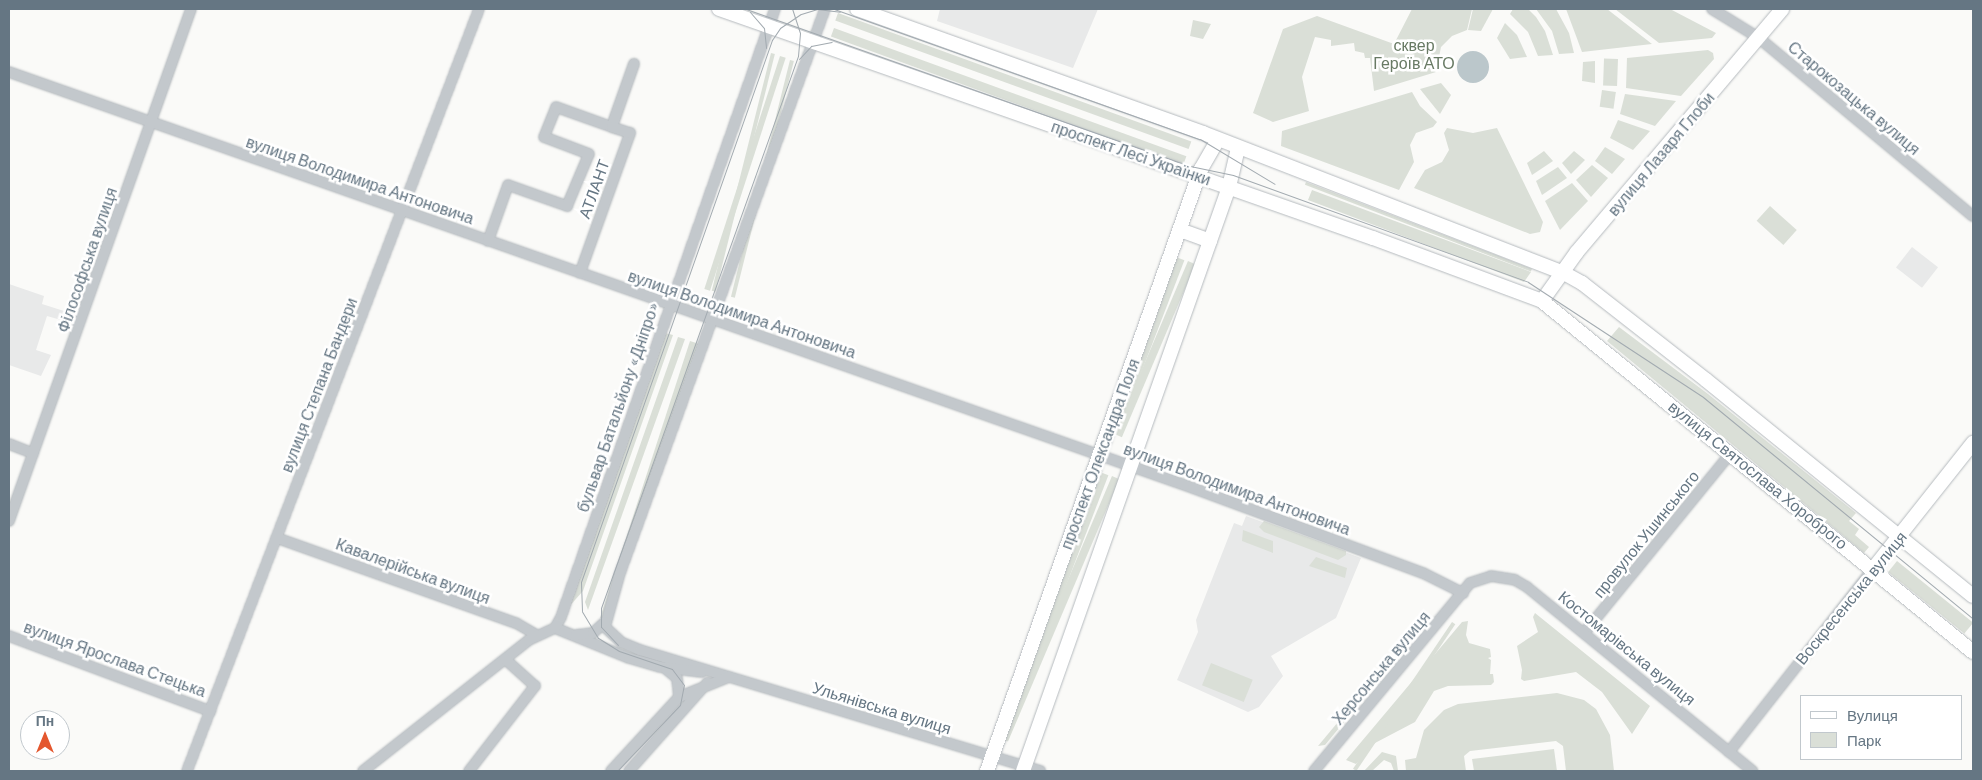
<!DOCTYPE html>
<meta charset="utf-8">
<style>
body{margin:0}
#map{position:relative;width:1982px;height:780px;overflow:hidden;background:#fafaf8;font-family:Barlow,sans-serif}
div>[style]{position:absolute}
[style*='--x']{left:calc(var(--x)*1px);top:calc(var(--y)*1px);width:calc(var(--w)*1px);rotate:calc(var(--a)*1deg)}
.built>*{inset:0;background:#e8e9e9;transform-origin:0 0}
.green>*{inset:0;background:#dadfd7;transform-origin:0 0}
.water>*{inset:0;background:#bbc7cb}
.round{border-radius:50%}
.roads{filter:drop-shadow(0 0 1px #b5babe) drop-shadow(0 0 1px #b5babe)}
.minor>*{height:10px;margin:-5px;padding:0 5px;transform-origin:5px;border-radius:5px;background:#c3c8cc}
.major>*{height:14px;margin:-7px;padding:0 7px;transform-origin:7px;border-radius:7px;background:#fff}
.tram>*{height:1px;margin:-0.5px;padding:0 0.5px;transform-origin:0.5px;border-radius:0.5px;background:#a2aab0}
span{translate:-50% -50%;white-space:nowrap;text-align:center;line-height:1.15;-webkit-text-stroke:5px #fff;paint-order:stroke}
.park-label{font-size:16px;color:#687a64}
.street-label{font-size:16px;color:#657683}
.frame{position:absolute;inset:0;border:10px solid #657683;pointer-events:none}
.legend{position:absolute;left:1800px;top:695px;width:162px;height:65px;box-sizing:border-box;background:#fff;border:1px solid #c1c8cd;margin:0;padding:6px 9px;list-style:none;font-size:15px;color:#657683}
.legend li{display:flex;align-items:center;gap:10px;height:25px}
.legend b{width:25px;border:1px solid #c1c8cd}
.north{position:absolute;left:20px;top:710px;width:50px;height:50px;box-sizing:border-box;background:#fff;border:1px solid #c1c8cd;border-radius:50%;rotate:0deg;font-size:14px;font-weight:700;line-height:20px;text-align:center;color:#657683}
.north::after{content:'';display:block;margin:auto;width:18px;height:22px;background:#e4572e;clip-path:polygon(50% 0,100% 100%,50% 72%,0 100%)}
</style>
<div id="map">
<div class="built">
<i style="clip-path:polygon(940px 9px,1098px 9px,1073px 68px,937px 21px)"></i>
<i style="left:1912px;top:247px;width:33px;height:26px;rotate:38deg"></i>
<i style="clip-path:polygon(9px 284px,44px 296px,42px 304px,64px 311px,61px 320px,47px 316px,36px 350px,51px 355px,41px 376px,9px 365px)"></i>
<i style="clip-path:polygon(1246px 516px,1361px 558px,1336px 618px,1271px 656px,1283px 676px,1259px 707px,1248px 712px,1177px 680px,1198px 632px,1196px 620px,1234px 523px,1242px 526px)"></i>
</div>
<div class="green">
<i style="clip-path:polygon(1412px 9px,1472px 9px,1467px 30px,1452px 36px,1441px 47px,1436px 72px,1374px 91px,1370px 58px,1365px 58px,1364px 53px,1355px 51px,1354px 43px,1331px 46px,1331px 40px,1315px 37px,1302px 77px,1309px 111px,1273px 122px,1253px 113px,1283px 29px,1317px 16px,1394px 44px)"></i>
<i style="clip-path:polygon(1473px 9px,1493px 9px,1481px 31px,1468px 30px)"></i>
<i style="clip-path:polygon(1513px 9px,1528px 9px,1536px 17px,1545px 31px,1553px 55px,1538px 56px,1528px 32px,1510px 14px)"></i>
<i style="clip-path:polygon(1536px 9px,1556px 9px,1569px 33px,1574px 53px,1559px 54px,1552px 31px)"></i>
<i style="clip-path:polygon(1566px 9px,1607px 9px,1652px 44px,1582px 52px)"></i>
<i style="clip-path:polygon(1615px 9px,1670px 9px,1716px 33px,1712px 38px,1659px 43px)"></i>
<i style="left:838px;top:13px;width:376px;height:8px;rotate:20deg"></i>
<i style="clip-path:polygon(1193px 20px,1211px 24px,1203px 39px,1190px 36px)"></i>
<i style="clip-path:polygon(1505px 23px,1517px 35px,1527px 57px,1510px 59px,1497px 38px)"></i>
<i style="left:834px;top:28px;width:375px;height:9px;rotate:20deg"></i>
<i style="clip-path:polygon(1708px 50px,1713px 53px,1714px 59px,1681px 96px,1626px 88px,1627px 58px)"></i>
<i style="left:771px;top:53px;width:4px;height:245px;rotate:14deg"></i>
<i style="left:780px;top:56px;width:6px;height:245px;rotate:18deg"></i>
<i style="left:1618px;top:59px;width:27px;height:14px;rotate:92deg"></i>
<i style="left:790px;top:60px;width:4px;height:244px;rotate:14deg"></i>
<i style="clip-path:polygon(1595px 61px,1595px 83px,1582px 81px,1583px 62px)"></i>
<i style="clip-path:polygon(1441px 83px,1451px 95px,1440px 114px,1420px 89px)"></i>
<i style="left:1602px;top:90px;width:14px;height:17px;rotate:8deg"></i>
<i style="clip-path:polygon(1412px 92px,1420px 106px,1437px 122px,1433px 127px,1416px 133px,1410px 145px,1414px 162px,1399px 190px,1281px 146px,1282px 131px)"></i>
<i style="clip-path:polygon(1625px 94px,1676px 101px,1655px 126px,1620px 114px)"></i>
<i style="clip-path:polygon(1618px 120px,1650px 131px,1633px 150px,1610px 138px)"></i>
<i style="clip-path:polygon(1447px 128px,1473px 133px,1497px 128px,1543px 222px,1540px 232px,1530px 234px,1414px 188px,1425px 170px,1442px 162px,1449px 150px,1444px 133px)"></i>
<i style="clip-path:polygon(1605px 147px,1625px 159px,1612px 174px,1595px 161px)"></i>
<i style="clip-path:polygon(1544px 151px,1553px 161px,1532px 175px,1527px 163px)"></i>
<i style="clip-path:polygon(1574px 151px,1585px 160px,1571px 174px,1562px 163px)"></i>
<i style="clip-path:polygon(1592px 165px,1608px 178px,1591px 197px,1576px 180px)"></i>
<i style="clip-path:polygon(1558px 167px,1567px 178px,1542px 195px,1536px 181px)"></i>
<i style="left:1306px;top:182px;width:242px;height:3px;rotate:21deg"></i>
<i style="clip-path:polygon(1572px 183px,1588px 201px,1560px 230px,1545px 201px)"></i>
<i style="clip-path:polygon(1312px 190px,1502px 261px,1531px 272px,1524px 282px,1308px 200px)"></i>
<i style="left:1770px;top:206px;width:36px;height:20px;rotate:42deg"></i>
<i style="left:1176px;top:257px;width:9px;height:187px;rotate:21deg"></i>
<i style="left:1188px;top:261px;width:8px;height:188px;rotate:23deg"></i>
<i style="clip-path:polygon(1619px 327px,1708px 394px,1856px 513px,1849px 521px,1859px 529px,1855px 535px,1869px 547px,1864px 553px,1607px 341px)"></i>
<i style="clip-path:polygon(665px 333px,673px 335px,583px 591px,567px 609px)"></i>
<i style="clip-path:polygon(678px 337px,685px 339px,588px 610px,585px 602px)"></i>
<i style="left:690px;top:341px;width:9px;height:291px;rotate:18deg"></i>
<i style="left:1100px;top:472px;width:9px;height:285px;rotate:21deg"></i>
<i style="left:1112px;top:476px;width:8px;height:285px;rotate:23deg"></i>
<i style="clip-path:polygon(1264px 521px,1346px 551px,1346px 555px,1338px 560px,1264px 532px,1259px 527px)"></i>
<i style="clip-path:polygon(1243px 530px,1273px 541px,1273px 553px,1242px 541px)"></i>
<i style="clip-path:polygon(1316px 557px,1347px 568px,1345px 578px,1309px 566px)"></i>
<i style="left:1897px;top:561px;width:98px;height:14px;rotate:39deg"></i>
<i style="clip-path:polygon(1535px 613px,1650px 706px,1632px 734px,1602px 692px,1576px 672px,1524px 681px,1521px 679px,1522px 670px,1517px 646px,1538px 632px,1533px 617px)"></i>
<i style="clip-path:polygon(1468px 621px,1466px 635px,1469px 643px,1490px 649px,1491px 657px,1488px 658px,1491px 660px,1490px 674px,1493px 674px,1494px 682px,1491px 685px,1448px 686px,1434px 691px,1415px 722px,1375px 743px,1356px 764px,1346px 760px,1462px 622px)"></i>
<i style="left:1452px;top:622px;width:4px;height:177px;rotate:34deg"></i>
<i style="left:1211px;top:663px;width:45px;height:24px;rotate:22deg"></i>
<i style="clip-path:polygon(1383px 668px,1383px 675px,1325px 745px,1318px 746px)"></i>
<i style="clip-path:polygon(1557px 693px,1584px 700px,1596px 709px,1610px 735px,1614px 771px,1566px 771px,1563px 746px,1556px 741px,1470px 751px,1464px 756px,1466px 771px,1406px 771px,1405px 760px,1416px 758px,1424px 730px,1444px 710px,1458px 704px)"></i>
<i style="clip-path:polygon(1554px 749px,1557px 771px,1474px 771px,1472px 759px)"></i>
<i style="clip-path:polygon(1382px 752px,1396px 756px,1398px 771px,1394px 771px,1391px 763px,1384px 760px,1372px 771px,1364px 771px)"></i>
</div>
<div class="water">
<i class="round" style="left:1457px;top:51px;width:32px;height:32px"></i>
</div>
<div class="roads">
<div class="minor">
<i style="--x:825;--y:9;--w:600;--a:109.97"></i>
<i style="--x:620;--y:573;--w:56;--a:105.5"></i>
<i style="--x:605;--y:627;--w:22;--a:43"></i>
<i style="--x:621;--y:642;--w:21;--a:23"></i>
<i style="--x:640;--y:650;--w:418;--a:16.8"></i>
<i style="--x:1712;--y:9;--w:55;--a:31.7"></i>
<i style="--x:1759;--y:38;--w:278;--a:39.8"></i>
<i style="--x:9;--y:72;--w:1255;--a:19.36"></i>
<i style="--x:1193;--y:488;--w:245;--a:20.3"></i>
<i style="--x:1423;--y:573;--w:45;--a:26.6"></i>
<i style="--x:488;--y:241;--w:59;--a:-70.3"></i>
<i style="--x:508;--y:185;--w:63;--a:19.6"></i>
<i style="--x:567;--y:206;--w:56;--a:-67.1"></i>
<i style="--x:589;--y:154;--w:48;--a:-159.3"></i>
<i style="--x:544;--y:137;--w:32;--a:-68"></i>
<i style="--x:556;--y:107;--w:59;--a:19.7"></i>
<i style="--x:612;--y:127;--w:67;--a:-70.8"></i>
<i style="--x:634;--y:64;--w:59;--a:109.7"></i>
<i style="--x:580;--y:273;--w:149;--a:-70.3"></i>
<i style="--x:630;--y:133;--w:19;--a:-162"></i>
<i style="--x:9;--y:444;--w:26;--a:21"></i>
<i style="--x:9;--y:521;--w:543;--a:-70.43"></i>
<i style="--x:277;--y:538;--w:254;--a:19.6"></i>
<i style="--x:516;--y:623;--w:24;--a:30"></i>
<i style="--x:555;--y:628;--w:80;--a:22.1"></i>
<i style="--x:629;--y:658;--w:32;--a:16"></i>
<i style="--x:660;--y:667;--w:42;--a:6.8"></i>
<i style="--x:1584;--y:633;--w:232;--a:-50.8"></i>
<i style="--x:576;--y:635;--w:17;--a:-7"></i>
<i style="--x:593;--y:633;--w:16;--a:-43"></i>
<i style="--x:9;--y:636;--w:215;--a:20.5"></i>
<i style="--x:679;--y:697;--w:54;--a:-21.8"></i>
<i style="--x:1729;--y:752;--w:233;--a:-51.8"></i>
<i style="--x:187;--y:771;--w:816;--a:-69.03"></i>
<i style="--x:363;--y:771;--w:211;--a:-38.3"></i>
<i style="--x:529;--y:640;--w:29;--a:-25"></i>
<i style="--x:555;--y:628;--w:13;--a:-61"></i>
<i style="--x:561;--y:617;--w:645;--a:-70.61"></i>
<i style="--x:469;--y:771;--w:108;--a:-52.2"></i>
<i style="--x:535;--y:686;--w:40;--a:-138"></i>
<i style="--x:611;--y:771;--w:100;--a:-47.4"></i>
<i style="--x:679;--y:697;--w:19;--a:-96"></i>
<i style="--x:677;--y:678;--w:14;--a:-141"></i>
<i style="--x:629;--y:771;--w:118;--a:-48.4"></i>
<i style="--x:1314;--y:771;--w:244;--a:-50.3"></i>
<i style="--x:1470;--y:583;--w:22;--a:-18"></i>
<i style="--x:1491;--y:576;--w:24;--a:9"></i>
<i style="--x:1515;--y:580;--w:14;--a:30"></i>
<i style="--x:1527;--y:587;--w:291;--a:39.2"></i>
</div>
<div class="major">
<i style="--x:719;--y:9;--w:693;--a:19.3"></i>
<i style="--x:1373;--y:238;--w:180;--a:20.4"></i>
<i style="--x:1542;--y:301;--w:556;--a:39.16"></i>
<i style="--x:857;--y:9;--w:368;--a:19.7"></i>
<i style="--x:1203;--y:133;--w:385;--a:21.2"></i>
<i style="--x:1562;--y:272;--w:23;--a:29"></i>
<i style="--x:1582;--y:283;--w:157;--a:38"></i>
<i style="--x:1706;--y:380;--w:343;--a:39"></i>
<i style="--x:1180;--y:230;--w:32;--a:20"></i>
<i style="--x:1542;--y:301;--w:60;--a:-54.5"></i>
<i style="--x:1577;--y:252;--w:318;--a:-49.8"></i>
<i style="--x:1873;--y:569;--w:161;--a:-51.6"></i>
<i style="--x:987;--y:771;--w:639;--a:-70.43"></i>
<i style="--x:1201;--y:169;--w:34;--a:-60"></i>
<i style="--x:1023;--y:771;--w:619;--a:-70.57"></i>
<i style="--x:1229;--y:187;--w:40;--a:-77"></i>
</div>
</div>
<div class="tram">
<i style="--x:746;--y:9;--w:471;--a:19.5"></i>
<i style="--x:1190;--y:166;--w:44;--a:11.8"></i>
<i style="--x:1233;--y:175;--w:314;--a:19.9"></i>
<i style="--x:1528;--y:282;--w:209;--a:33.3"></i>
<i style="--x:1703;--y:397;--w:350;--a:39.4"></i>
<i style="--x:834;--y:9;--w:388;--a:19.6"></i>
<i style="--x:1200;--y:139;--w:87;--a:31"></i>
<i style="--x:750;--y:12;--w:21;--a:49"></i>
<i style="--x:764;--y:28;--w:20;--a:84"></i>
<i style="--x:799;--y:59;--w:18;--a:-47"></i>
<i style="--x:811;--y:46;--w:21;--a:-11"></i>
<i style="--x:618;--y:645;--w:25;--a:-133"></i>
<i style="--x:601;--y:627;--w:19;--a:-90"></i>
<i style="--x:601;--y:608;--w:586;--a:-70.36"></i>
<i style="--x:798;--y:56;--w:23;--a:-85"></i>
<i style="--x:800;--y:33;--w:25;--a:-108"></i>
<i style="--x:617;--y:771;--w:91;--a:-46.3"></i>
<i style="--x:680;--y:705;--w:20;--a:-79"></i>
<i style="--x:684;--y:685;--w:20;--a:-127"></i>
<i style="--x:672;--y:669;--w:56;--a:-161.2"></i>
<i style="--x:619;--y:651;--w:25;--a:-148"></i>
<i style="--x:598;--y:638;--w:31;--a:-121"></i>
<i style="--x:582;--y:611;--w:29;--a:-92"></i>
<i style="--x:581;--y:582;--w:575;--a:-70.59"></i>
<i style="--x:772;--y:40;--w:14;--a:-56"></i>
<i style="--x:780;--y:28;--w:25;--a:-34"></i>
<i style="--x:801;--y:14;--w:17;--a:-17"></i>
<i style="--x:817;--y:9;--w:23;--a:7"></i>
</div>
<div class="park-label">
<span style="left:1414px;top:54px">сквер<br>Героїв АТО</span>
</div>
<div class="street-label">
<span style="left:1854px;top:98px;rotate:40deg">Старокозацька вулиця</span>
<span style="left:1131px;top:153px;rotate:19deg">проспект Лесі Українки</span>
<span style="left:1661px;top:154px;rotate:-50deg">вулиця Лазаря Глоби</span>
<span style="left:360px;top:180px;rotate:19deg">вулиця Володимира Антоновича</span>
<span style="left:594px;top:189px;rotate:-70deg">АТЛАНТ</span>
<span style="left:87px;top:260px;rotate:-71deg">Філософська вулиця</span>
<span style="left:742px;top:314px;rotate:19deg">вулиця Володимира Антоновича</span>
<span style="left:319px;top:385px;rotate:-69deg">вулиця Степана Бандери</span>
<span style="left:618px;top:407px;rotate:-71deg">бульвар Батальйону «Дніпро»</span>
<span style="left:1100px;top:454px;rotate:-70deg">проспект Олександра Поля</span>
<span style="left:1758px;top:475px;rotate:39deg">вулиця Святослава Хороброго</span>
<span style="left:1237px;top:489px;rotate:20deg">вулиця Володимира Антоновича</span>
<span style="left:1646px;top:534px;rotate:-51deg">провулок Ушинського</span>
<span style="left:413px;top:571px;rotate:20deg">Кавалерійська вулиця</span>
<span style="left:1851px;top:598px;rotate:-51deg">Воскресенська вулиця</span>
<span style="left:1627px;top:648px;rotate:39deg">Костомарівська вулиця</span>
<span style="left:115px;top:659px;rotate:20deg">вулиця Ярослава Стецька</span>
<span style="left:1381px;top:668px;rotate:-50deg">Херсонська вулиця</span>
<span style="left:882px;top:708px;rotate:17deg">Ульянівська вулиця</span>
</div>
<div class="frame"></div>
<ul class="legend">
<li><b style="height:6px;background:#fff"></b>Вулиця</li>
<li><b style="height:14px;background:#dadfd7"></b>Парк</li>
</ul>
<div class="north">Пн</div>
</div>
